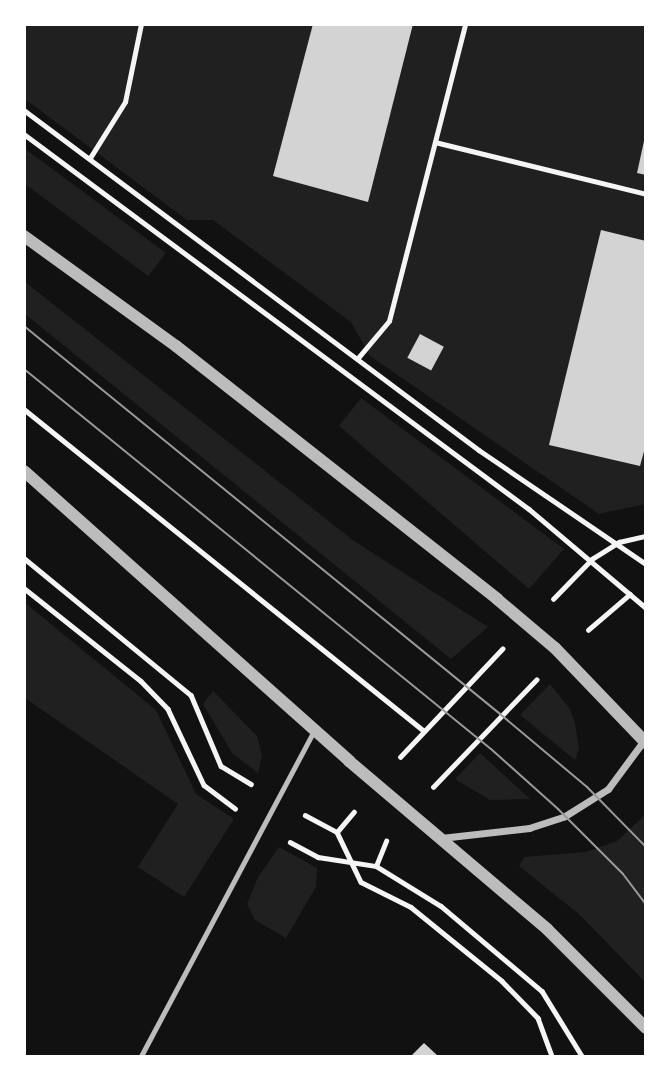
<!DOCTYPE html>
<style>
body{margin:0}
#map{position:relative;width:670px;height:1081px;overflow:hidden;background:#111;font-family:Inter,sans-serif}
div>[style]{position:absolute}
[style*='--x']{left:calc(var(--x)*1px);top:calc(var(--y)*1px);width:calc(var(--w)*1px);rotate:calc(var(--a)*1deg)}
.green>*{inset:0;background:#202020}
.building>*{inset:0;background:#d3d3d3;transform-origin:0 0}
.path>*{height:4.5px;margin:-2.25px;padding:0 2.25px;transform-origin:2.25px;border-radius:2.25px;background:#f5f5f5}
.service>*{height:5px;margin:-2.5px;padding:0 2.5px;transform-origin:2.5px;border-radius:2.5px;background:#bcbcbc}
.minor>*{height:7px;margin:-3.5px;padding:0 3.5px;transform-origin:3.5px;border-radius:3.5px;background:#bcbcbc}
.tertiary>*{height:12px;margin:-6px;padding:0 6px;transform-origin:6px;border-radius:6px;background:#bcbcbc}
.tram>*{height:2px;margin:-1px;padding:0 1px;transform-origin:1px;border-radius:1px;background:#9a9a9a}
span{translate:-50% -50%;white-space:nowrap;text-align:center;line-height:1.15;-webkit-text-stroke:5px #fff;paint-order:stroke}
.frame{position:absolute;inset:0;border:26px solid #fff;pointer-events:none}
</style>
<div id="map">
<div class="green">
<i style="clip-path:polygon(25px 25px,645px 25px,645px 504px,599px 514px,370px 356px,351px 322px,213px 220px,187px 220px,25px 99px)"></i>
<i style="clip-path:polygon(24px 148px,166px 253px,148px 276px,25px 184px)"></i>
<i style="clip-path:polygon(25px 282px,354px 541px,488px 627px,451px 659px,25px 314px)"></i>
<i style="clip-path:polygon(361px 398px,564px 549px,529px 589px,339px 426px)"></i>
<i style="clip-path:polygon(24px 602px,156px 710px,196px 794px,234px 819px,184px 897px,138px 867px,178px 804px,25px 698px)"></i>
<i style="clip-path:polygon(550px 684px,570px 709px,575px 723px,579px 748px,575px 760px,520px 715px)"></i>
<i style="clip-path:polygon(213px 691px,257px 736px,262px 756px,258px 773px,232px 753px,203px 704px)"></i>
<i style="clip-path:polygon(480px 753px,530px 799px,490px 800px,455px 779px)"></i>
<i style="clip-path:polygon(645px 815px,645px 982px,580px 915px,519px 866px,524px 857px,586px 852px,617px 841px)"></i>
<i style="clip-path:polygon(279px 847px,317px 868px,316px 887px,286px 938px,255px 920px,247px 904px,258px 877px)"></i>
</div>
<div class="building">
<i style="clip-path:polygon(313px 24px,413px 24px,368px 202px,273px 176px)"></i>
<i style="clip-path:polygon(644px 141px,646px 141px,646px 175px,637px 173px)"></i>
<i style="clip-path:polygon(601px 230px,646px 241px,646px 444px,640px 466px,549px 445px)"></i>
<i style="left:420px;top:334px;width:27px;height:27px;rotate:28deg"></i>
<i style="clip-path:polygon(424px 1043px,438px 1056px,411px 1056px)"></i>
</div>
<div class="path">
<i style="--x:24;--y:110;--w:568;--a:36.77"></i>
<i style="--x:479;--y:450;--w:202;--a:34.3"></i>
<i style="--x:24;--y:134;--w:629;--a:36.6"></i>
<i style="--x:529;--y:509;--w:153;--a:40.2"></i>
<i style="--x:435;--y:142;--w:217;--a:13.8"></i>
<i style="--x:90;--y:158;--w:66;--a:-58"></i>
<i style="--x:125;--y:102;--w:80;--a:-78.4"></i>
<i style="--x:358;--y:358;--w:48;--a:-50"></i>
<i style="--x:389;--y:321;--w:307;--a:-75.6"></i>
<i style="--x:24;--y:409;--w:512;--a:38.82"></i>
<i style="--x:24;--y:558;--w:216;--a:39.4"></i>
<i style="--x:191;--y:695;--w:77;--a:67.1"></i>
<i style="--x:221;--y:766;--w:35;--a:31"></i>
<i style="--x:24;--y:588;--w:149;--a:38.5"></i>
<i style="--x:141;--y:681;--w:39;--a:46"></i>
<i style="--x:168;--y:709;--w:84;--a:64.7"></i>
<i style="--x:204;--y:785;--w:39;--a:37"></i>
<i style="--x:553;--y:599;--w:56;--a:-45.7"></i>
<i style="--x:592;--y:559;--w:32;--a:-32"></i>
<i style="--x:619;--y:542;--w:28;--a:-13"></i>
<i style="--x:588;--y:630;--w:55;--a:-40.6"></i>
<i style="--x:400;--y:757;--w:149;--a:-46.6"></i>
<i style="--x:433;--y:787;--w:149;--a:-46.1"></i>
<i style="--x:305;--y:815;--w:36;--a:28"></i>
<i style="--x:337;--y:832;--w:55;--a:64.4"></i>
<i style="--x:361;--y:882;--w:56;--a:26.6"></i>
<i style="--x:411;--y:907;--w:117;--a:39.1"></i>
<i style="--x:502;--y:981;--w:52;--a:45.8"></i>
<i style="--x:538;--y:1018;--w:40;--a:69.8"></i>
<i style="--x:337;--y:832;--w:26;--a:-50"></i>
<i style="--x:290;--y:842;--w:32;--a:28"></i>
<i style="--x:318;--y:857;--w:59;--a:8.8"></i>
<i style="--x:376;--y:866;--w:76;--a:31.6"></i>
<i style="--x:441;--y:906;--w:132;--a:40.1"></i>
<i style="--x:542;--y:991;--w:76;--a:58.4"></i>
<i style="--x:376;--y:866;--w:27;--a:-68"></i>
</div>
<div class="service">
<i style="--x:141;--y:1056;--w:369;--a:-62"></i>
</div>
<div class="minor">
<i style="--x:441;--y:838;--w:89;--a:-6.5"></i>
<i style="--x:529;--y:828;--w:38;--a:-18"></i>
<i style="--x:565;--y:816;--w:51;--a:-32.1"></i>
<i style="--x:608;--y:789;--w:62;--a:-53.5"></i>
</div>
<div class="tertiary">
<i style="--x:24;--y:236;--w:188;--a:35.9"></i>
<i style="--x:176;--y:346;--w:409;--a:38.2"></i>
<i style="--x:497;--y:599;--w:76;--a:40.2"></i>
<i style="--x:555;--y:648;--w:132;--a:46.2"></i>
<i style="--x:24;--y:471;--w:436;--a:41.7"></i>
<i style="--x:349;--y:761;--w:260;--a:40.3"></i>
<i style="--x:547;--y:929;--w:140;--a:45"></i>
</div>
<div class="tram">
<i style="--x:24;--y:326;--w:614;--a:39.18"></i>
<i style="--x:500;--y:714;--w:114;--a:40"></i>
<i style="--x:587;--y:787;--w:84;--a:45.5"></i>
<i style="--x:24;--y:369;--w:602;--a:39.14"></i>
<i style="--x:491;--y:749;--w:90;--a:41.8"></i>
<i style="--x:558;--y:809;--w:92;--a:45"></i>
<i style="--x:623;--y:874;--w:39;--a:53"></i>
</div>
<div class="frame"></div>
</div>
